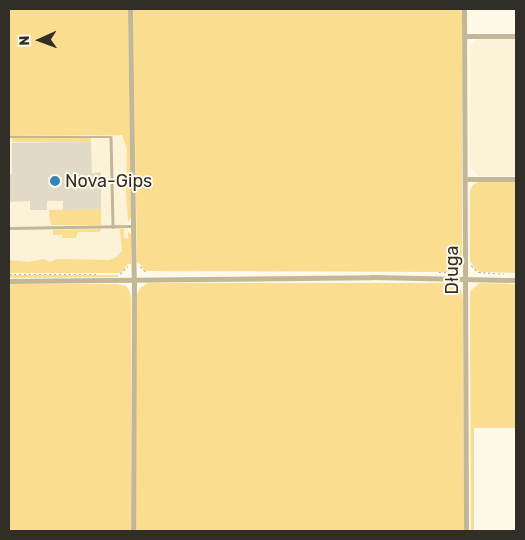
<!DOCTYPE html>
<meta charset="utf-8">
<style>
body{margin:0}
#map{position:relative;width:525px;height:540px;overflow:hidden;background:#fff9e9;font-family:Rubik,sans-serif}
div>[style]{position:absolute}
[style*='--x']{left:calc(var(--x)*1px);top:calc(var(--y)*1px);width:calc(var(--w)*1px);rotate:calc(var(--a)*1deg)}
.built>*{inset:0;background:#fcf2d7}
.green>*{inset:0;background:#fadd8e;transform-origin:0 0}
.building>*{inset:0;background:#e1dac7}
.path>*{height:1px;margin-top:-0.5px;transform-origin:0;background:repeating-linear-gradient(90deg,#b5b0a3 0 2.5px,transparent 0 5px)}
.lane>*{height:2.5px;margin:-1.25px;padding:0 1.25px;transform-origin:1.25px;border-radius:1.25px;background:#c3b797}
.street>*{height:5px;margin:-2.5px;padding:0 2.5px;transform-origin:2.5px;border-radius:2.5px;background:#c3b797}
.dots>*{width:14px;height:14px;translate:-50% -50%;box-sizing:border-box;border:2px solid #fff9e9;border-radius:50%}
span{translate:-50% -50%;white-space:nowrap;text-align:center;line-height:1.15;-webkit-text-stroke:4px #fff9e9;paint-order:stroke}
.poi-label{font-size:18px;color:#312e27}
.left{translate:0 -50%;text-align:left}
.street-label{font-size:18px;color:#312e27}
.frame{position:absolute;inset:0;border:10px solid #312e27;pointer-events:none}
.north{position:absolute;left:15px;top:15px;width:50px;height:50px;-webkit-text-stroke:4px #fff9e9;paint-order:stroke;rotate:268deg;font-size:14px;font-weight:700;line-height:20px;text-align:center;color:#312e27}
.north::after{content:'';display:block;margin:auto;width:18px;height:22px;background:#312e27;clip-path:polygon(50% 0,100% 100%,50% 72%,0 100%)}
</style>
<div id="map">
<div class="built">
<i style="clip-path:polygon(516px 37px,516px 176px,479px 176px,470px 168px,470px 45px,478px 38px)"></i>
<i style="clip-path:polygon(127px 133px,128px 252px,115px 267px,9px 267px,9px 134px)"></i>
</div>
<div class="green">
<i style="clip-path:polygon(9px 9px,128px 9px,131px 217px,128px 222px,126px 192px,127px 149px,122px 135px,9px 136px)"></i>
<i style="clip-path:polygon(133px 9px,462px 9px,462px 264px,459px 264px,452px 271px,445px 272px,145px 271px,140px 264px,137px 263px)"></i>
<i style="left:91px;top:138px;width:4px;height:79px;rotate:90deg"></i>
<i style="clip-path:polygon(480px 181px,516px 181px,516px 273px,480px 272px,475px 269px,470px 261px,470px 190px,473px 185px)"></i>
<i style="clip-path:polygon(101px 209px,101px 225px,52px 225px,50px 222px,49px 210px)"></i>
<i style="clip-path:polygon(101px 229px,100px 232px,78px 232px,76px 238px,62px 238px,62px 235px,53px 235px,53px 230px)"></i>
<i style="clip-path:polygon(120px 229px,124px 229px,124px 238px,128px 238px,128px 231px,131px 234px,131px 264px,128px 264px,121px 273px,9px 273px,9px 260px,28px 262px,44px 259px,50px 262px,57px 259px,109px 260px,115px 258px,122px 251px)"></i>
<i style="clip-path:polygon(9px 275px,118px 275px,118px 277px,9px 278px)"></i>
<i style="clip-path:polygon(148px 283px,450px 283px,458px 286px,462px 293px,463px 302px,464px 531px,136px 531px,136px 297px,140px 288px)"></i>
<i style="clip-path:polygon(480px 283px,516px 284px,516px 428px,474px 428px,474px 531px,471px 531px,470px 295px,471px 290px)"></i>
<i style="clip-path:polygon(9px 284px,116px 284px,126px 286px,129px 290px,131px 297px,131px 531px,9px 531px)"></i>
</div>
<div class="building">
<i style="clip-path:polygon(91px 142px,92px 173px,101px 172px,101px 209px,63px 210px,63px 201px,47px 201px,47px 210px,30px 210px,30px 201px,9px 202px,9px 174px,12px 174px,12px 143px)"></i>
</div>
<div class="path">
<i style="--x:471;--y:265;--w:10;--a:45"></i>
<i style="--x:478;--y:272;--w:26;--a:4"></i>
<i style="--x:140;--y:266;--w:10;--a:45"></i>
<i style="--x:439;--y:272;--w:13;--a:0"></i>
<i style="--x:452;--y:272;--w:10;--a:-45"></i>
<i style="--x:9;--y:274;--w:87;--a:0"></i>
<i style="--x:120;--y:274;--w:11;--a:-45"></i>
</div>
<div class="lane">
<i style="--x:9;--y:137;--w:102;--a:0"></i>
<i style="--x:111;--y:137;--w:90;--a:88.7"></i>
<i style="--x:9;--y:228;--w:123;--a:-0.9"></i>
</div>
<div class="street">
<i style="--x:130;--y:9;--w:271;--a:89.2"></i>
<i style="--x:134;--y:280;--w:251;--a:90.2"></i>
<i style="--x:464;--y:9;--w:522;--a:89.78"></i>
<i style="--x:464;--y:36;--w:52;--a:0"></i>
<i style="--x:465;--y:179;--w:51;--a:0"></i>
<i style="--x:9;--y:281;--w:363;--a:-0.6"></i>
<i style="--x:372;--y:277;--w:144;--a:1.2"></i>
</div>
<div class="dots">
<i style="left:55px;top:181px;background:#3584b6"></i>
</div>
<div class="poi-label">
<span class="left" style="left:65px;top:181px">Nova-Gips</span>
</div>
<div class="street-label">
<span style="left:452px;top:270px;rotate:-90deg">Długa</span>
</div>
<div class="frame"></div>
<div class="north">N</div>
</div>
